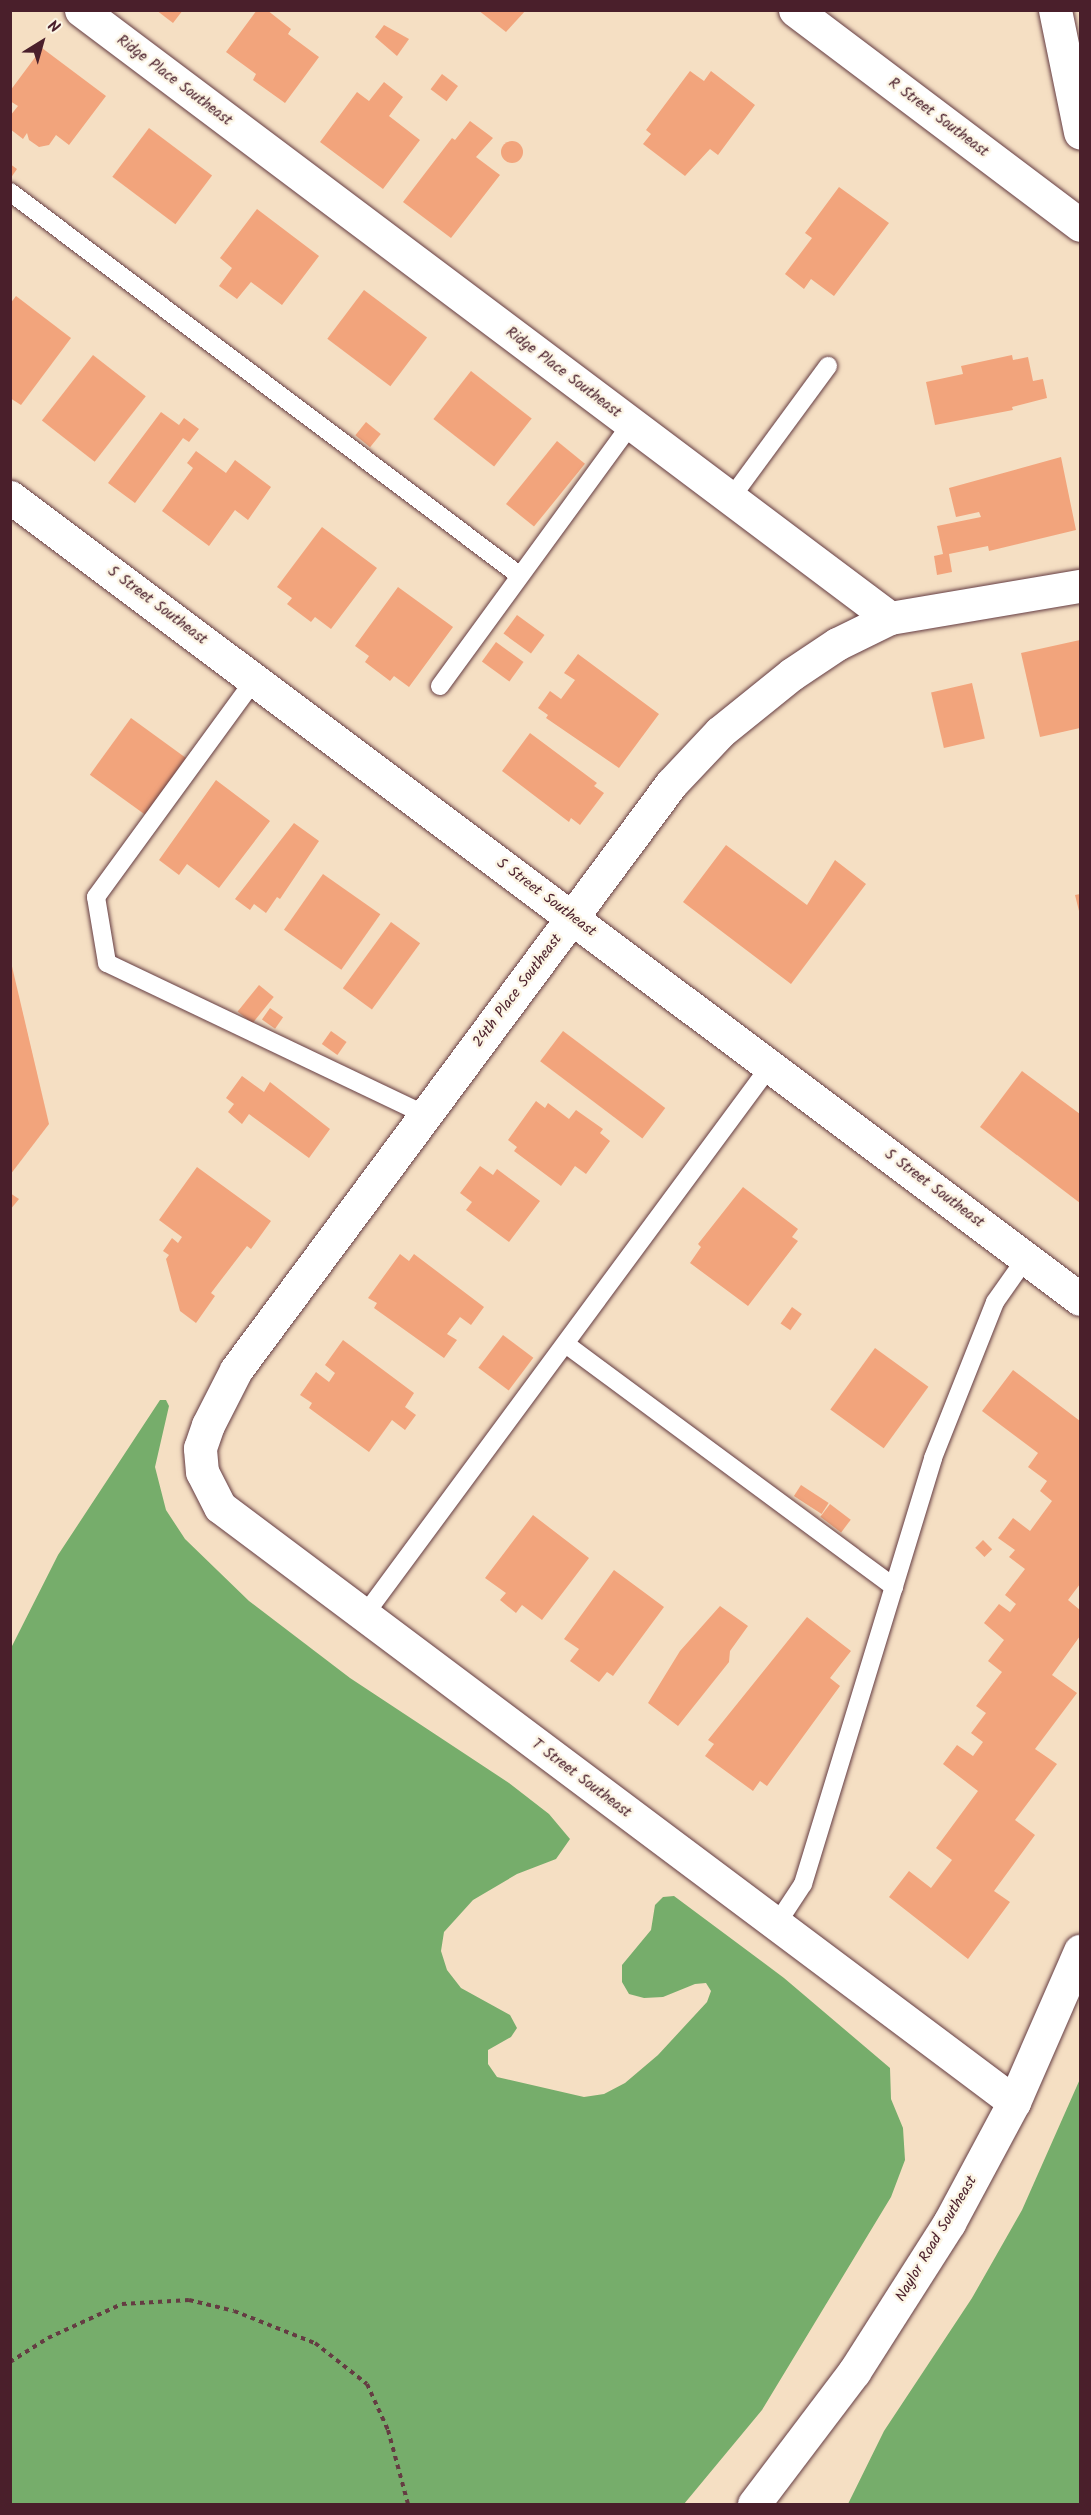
<!DOCTYPE html>
<style>
body{margin:0}
#map{position:relative;width:1091px;height:2515px;overflow:hidden;background:#f5dfc3;font-family:Kalam,sans-serif}
div>[style]{position:absolute}
[style*='--x']{left:calc(var(--x)*1px);top:calc(var(--y)*1px);width:calc(var(--w)*1px);rotate:calc(var(--a)*1deg)}
.forest>*{inset:0;background:#76ad6b}
.building>*{inset:0;background:#f2a47c;transform-origin:0 0}
.round{border-radius:50%}
.path>*{height:4px;margin-top:-2px;transform-origin:0;background:repeating-linear-gradient(90deg,#643c42 0 4.5px,transparent 0 9px)}
.roads{filter:drop-shadow(0 0 2px #643c42) drop-shadow(0 0 2px #643c42)}
.service>*{height:18px;margin:-9px;padding:0 9px;transform-origin:9px;border-radius:9px;background:#fff}
.minor>*{height:33px;margin:-16.5px;padding:0 16.5px;transform-origin:16.5px;border-radius:16.5px;background:#fff}
.tertiary>*{height:33px;margin:-16.5px;padding:0 16.5px;transform-origin:16.5px;border-radius:16.5px;background:#fff}
span{translate:-50% -50%;white-space:nowrap;text-align:center;line-height:1.15;-webkit-text-stroke:5px #fcf5e5;paint-order:stroke}
.street-label{font-size:15px;color:#4a1f2b}
.frame{position:absolute;inset:0;border:12px solid #4a1f2b;pointer-events:none}
.north{position:absolute;left:12px;top:12px;width:60px;height:60px;-webkit-text-stroke:4px #fcf5e5;paint-order:stroke;rotate:37deg;font-size:16px;font-weight:700;line-height:24px;text-align:center;color:#4a1f2b}
.north::after{content:'';display:block;margin:auto;width:21px;height:27px;background:#4a1f2b;clip-path:polygon(50% 0,100% 100%,50% 72%,0 100%)}
</style>
<div id="map">
<div class="forest">
<i style="clip-path:polygon(160px 1400px,166px 1400px,169px 1406px,155px 1467px,166px 1510px,185px 1539px,249px 1601px,350px 1678px,509px 1783px,549px 1814px,570px 1839px,556px 1859px,517px 1874px,473px 1900px,444px 1932px,441px 1951px,447px 1970px,461px 1988px,510px 2015px,517px 2028px,511px 2037px,488px 2050px,488px 2064px,497px 2077px,584px 2097px,604px 2094px,625px 2083px,658px 2055px,707px 2002px,711px 1991px,706px 1983px,695px 1984px,663px 1997px,644px 1998px,629px 1994px,622px 1982px,622px 1965px,651px 1930px,655px 1905px,663px 1897px,674px 1896px,784px 1978px,890px 2068px,891px 2099px,903px 2128px,905px 2160px,891px 2197px,762px 2410px,684px 2504px,11px 2504px,11px 1648px,58px 1555px)"></i>
<i style="clip-path:polygon(1080px 2079px,1080px 2504px,848px 2504px,884px 2431px,972px 2298px,1022px 2210px)"></i>
</div>
<div class="building">
<i style="clip-path:polygon(156px 10px,183px 10px,173px 23px)"></i>
<i style="clip-path:polygon(257px 10px,267px 10px,291px 29px,288px 34px,319px 57px,285px 103px,253px 80px,256px 74px,226px 52px)"></i>
<i style="clip-path:polygon(478px 10px,526px 10px,506px 32px)"></i>
<i style="clip-path:polygon(384px 25px,409px 39px,397px 56px,375px 37px)"></i>
<i style="clip-path:polygon(42px 48px,106px 96px,69px 145px,56px 135px,49px 145px,39px 147px,29px 140px,27px 133px,23px 139px,10px 129px,10px 116px,18px 106px,10px 101px,10px 91px)"></i>
<i style="clip-path:polygon(690px 71px,704px 81px,711px 71px,755px 105px,718px 155px,710px 149px,685px 176px,643px 144px,651px 134px,646px 130px)"></i>
<i style="left:442px;top:74px;width:20px;height:19px;rotate:37deg"></i>
<i style="clip-path:polygon(384px 82px,403px 97px,389px 116px,420px 140px,383px 189px,320px 142px,357px 92px,369px 101px)"></i>
<i style="clip-path:polygon(470px 121px,493px 138px,476px 157px,500px 175px,451px 238px,403px 202px,452px 138px,455px 140px)"></i>
<i style="left:149px;top:128px;width:79px;height:61px;rotate:37deg"></i>
<i class="round" style="left:501px;top:141px;width:22px;height:22px"></i>
<i style="clip-path:polygon(10px 164px,17px 169px,10px 179px)"></i>
<i style="clip-path:polygon(839px 187px,889px 223px,834px 296px,811px 279px,804px 289px,785px 274px,812px 238px,805px 233px)"></i>
<i style="clip-path:polygon(257px 209px,319px 256px,282px 305px,251px 282px,237px 299px,219px 286px,232px 268px,220px 258px)"></i>
<i style="left:364px;top:290px;width:79px;height:61px;rotate:37deg"></i>
<i style="clip-path:polygon(16px 296px,71px 338px,21px 405px,10px 398px,10px 304px)"></i>
<i style="left:93px;top:355px;width:67px;height:83px;rotate:38deg"></i>
<i style="clip-path:polygon(1012px 355px,1013px 360px,1028px 357px,1033px 381px,1043px 379px,1047px 398px,1012px 407px,1013px 410px,935px 425px,926px 382px,963px 374px,961px 366px)"></i>
<i style="left:471px;top:371px;width:77px;height:61px;rotate:38deg"></i>
<i style="clip-path:polygon(161px 412px,179px 425px,184px 418px,199px 429px,189px 442px,183px 438px,135px 503px,108px 483px)"></i>
<i style="left:366px;top:422px;width:19px;height:17px;rotate:39deg"></i>
<i style="left:557px;top:441px;width:36px;height:81px;rotate:39deg"></i>
<i style="clip-path:polygon(196px 451px,226px 473px,235px 460px,271px 487px,248px 520px,235px 510px,209px 546px,162px 511px,193px 468px,187px 463px)"></i>
<i style="clip-path:polygon(1061px 457px,1076px 530px,989px 551px,988px 546px,949px 554px,952px 572px,937px 575px,934px 556px,943px 554px,937px 526px,981px 517px,979px 512px,956px 517px,949px 488px)"></i>
<i style="clip-path:polygon(322px 527px,377px 568px,331px 629px,315px 617px,311px 622px,287px 604px,292px 598px,277px 587px)"></i>
<i style="clip-path:polygon(398px 587px,453px 627px,409px 687px,394px 676px,390px 681px,365px 662px,369px 656px,355px 646px)"></i>
<i style="left:517px;top:615px;width:34px;height:23px;rotate:36deg"></i>
<i style="clip-path:polygon(1080px 640px,1080px 728px,1040px 737px,1021px 653px)"></i>
<i style="left:496px;top:642px;width:34px;height:24px;rotate:36deg"></i>
<i style="clip-path:polygon(578px 654px,659px 714px,619px 768px,546px 718px,548px 715px,538px 708px,550px 691px,561px 699px,575px 680px,564px 673px)"></i>
<i style="left:972px;top:683px;width:57px;height:42px;rotate:77deg"></i>
<i style="left:131px;top:718px;width:68px;height:70px;rotate:36deg"></i>
<i style="clip-path:polygon(530px 733px,597px 783px,594px 786px,604px 793px,580px 825px,571px 818px,569px 822px,502px 771px)"></i>
<i style="clip-path:polygon(216px 780px,270px 821px,219px 888px,187px 864px,179px 875px,159px 860px)"></i>
<i style="clip-path:polygon(294px 823px,319px 841px,280px 899px,277px 897px,266px 913px,254px 904px,250px 910px,235px 899px)"></i>
<i style="clip-path:polygon(726px 845px,807px 905px,835px 860px,866px 884px,791px 984px,683px 902px)"></i>
<i style="left:323px;top:874px;width:70px;height:68px;rotate:35deg"></i>
<i style="clip-path:polygon(1080px 894px,1080px 915px,1075px 895px)"></i>
<i style="left:391px;top:922px;width:36px;height:82px;rotate:36deg"></i>
<i style="clip-path:polygon(10px 958px,49px 1124px,10px 1175px)"></i>
<i style="left:259px;top:985px;width:19px;height:34px;rotate:39deg"></i>
<i style="left:270px;top:1008px;width:16px;height:14px;rotate:35deg"></i>
<i style="left:331px;top:1031px;width:19px;height:16px;rotate:35deg"></i>
<i style="left:563px;top:1031px;width:128px;height:38px;rotate:37deg"></i>
<i style="clip-path:polygon(1022px 1071px,1080px 1114px,1080px 1203px,980px 1127px)"></i>
<i style="clip-path:polygon(242px 1076px,264px 1092px,270px 1082px,330px 1129px,309px 1158px,249px 1114px,242px 1124px,228px 1112px,234px 1104px,226px 1098px)"></i>
<i style="clip-path:polygon(536px 1101px,545px 1108px,548px 1103px,569px 1119px,576px 1110px,603px 1129px,600px 1133px,610px 1141px,586px 1174px,575px 1166px,561px 1186px,514px 1151px,517px 1147px,508px 1140px)"></i>
<i style="clip-path:polygon(480px 1166px,493px 1175px,497px 1169px,540px 1201px,509px 1242px,466px 1210px,472px 1202px,460px 1193px)"></i>
<i style="clip-path:polygon(197px 1167px,271px 1221px,251px 1249px,247px 1246px,211px 1293px,215px 1296px,196px 1323px,180px 1311px,166px 1259px,169px 1255px,163px 1251px,172px 1238px,178px 1243px,182px 1237px,159px 1220px)"></i>
<i style="clip-path:polygon(743px 1187px,798px 1229px,792px 1237px,798px 1241px,748px 1306px,690px 1263px,701px 1247px,698px 1244px)"></i>
<i style="clip-path:polygon(10px 1193px,19px 1199px,10px 1210px)"></i>
<i style="clip-path:polygon(400px 1254px,409px 1261px,414px 1254px,484px 1307px,471px 1325px,460px 1317px,447px 1334px,457px 1340px,444px 1358px,374px 1308px,377px 1303px,368px 1298px)"></i>
<i style="left:792px;top:1307px;width:12px;height:20px;rotate:35deg"></i>
<i style="left:503px;top:1335px;width:38px;height:41px;rotate:37deg"></i>
<i style="clip-path:polygon(343px 1340px,414px 1393px,405px 1407px,416px 1415px,405px 1430px,392px 1420px,369px 1452px,309px 1408px,312px 1403px,300px 1395px,316px 1372px,329px 1382px,335px 1373px,325px 1365px)"></i>
<i style="left:875px;top:1348px;width:66px;height:76px;rotate:36deg"></i>
<i style="clip-path:polygon(1013px 1370px,1080px 1421px,1080px 1584px,1068px 1600px,1080px 1610px,1080px 1636px,1052px 1675px,1077px 1693px,1035px 1749px,1057px 1764px,1015px 1820px,1035px 1835px,994px 1891px,1010px 1902px,968px 1959px,889px 1897px,909px 1871px,931px 1888px,952px 1860px,936px 1848px,978px 1791px,943px 1764px,957px 1745px,973px 1756px,983px 1742px,971px 1733px,986px 1713px,976px 1706px,1002px 1672px,988px 1661px,1004px 1640px,984px 1623px,999px 1604px,1010px 1612px,1016px 1604px,1005px 1595px,1025px 1569px,1009px 1557px,1015px 1550px,998px 1538px,1013px 1518px,1030px 1531px,1052px 1501px,1040px 1491px,1047px 1481px,1028px 1467px,1038px 1453px,982px 1411px)"></i>
<i style="left:801px;top:1485px;width:33px;height:13px;rotate:33deg"></i>
<i style="left:830px;top:1504px;width:26px;height:16px;rotate:37deg"></i>
<i style="clip-path:polygon(533px 1515px,589px 1558px,542px 1620px,522px 1605px,516px 1613px,500px 1600px,506px 1593px,485px 1578px)"></i>
<i style="left:983px;top:1540px;width:13px;height:11px;rotate:45deg"></i>
<i style="clip-path:polygon(614px 1570px,664px 1607px,613px 1676px,607px 1672px,599px 1682px,570px 1661px,579px 1649px,564px 1639px)"></i>
<i style="clip-path:polygon(720px 1606px,748px 1626px,730px 1651px,729px 1662px,678px 1726px,648px 1703px,680px 1651px)"></i>
<i style="clip-path:polygon(807px 1617px,851px 1651px,830px 1678px,840px 1686px,767px 1786px,760px 1781px,753px 1791px,705px 1756px,714px 1744px,708px 1740px)"></i>
</div>
<div class="path">
<i style="--x:10;--y:2362;--w:45;--a:-32.3"></i>
<i style="--x:48;--y:2338;--w:81;--a:-24.7"></i>
<i style="--x:122;--y:2304;--w:67;--a:-3.4"></i>
<i style="--x:189;--y:2300;--w:46;--a:13.7"></i>
<i style="--x:234;--y:2311;--w:87;--a:21.6"></i>
<i style="--x:315;--y:2343;--w:66;--a:38.3"></i>
<i style="--x:367;--y:2384;--w:51;--a:65.5"></i>
<i style="--x:388;--y:2430;--w:77;--a:74.9"></i>
</div>
<div class="roads">
<div class="service">
<i style="--x:10;--y:192;--w:637;--a:36.96"></i>
<i style="--x:731;--y:498;--w:164;--a:-53.7"></i>
<i style="--x:255;--y:679;--w:270;--a:126.1"></i>
<i style="--x:96;--y:897;--w:67;--a:80.5"></i>
<i style="--x:107;--y:963;--w:352;--a:25.5"></i>
<i style="--x:440;--y:686;--w:324;--a:-53.9"></i>
<i style="--x:567;--y:1345;--w:407;--a:36.5"></i>
<i style="--x:363;--y:1617;--w:685;--a:-53.55"></i>
<i style="--x:776;--y:1925;--w:49;--a:-56.6"></i>
<i style="--x:803;--y:1884;--w:445;--a:-73"></i>
<i style="--x:933;--y:1458;--w:168;--a:-68.3"></i>
<i style="--x:995;--y:1302;--w:54;--a:-54.8"></i>
</div>
<div class="minor">
<i style="--x:81;--y:10;--w:1012;--a:36.93"></i>
<i style="--x:795;--y:10;--w:357;--a:37"></i>
<i style="--x:10;--y:497;--w:1337;--a:36.85"></i>
<i style="--x:1014;--y:2102;--w:992;--a:-143.15"></i>
<i style="--x:220;--y:1507;--w:39;--a:-117"></i>
<i style="--x:202;--y:1472;--w:24;--a:-95"></i>
<i style="--x:200;--y:1448;--w:24;--a:-71"></i>
<i style="--x:208;--y:1425;--w:62;--a:-63"></i>
<i style="--x:236;--y:1370;--w:730;--a:-53.41"></i>
<i style="--x:671;--y:784;--w:71;--a:-46.7"></i>
<i style="--x:720;--y:732;--w:92;--a:-38.9"></i>
<i style="--x:792;--y:674;--w:54;--a:-33.7"></i>
<i style="--x:837;--y:644;--w:59;--a:-26.1"></i>
<i style="--x:890;--y:618;--w:193;--a:-9.6"></i>
</div>
<div class="tertiary">
<i style="--x:1055;--y:10;--w:125;--a:78.4"></i>
<i style="--x:754;--y:2504;--w:166;--a:-52.9"></i>
<i style="--x:854;--y:2372;--w:177;--a:-57.5"></i>
<i style="--x:949;--y:2223;--w:137;--a:-61.8"></i>
<i style="--x:1014;--y:2102;--w:165;--a:-66.4"></i>
</div>
</div>
<div class="street-label">
<span style="left:174px;top:81px;rotate:37deg">Ridge Place Southeast</span>
<span style="left:938px;top:118px;rotate:37deg">R Street Southeast</span>
<span style="left:563px;top:373px;rotate:37deg">Ridge Place Southeast</span>
<span style="left:157px;top:606px;rotate:37deg">S Street Southeast</span>
<span style="left:546px;top:898px;rotate:37deg">S Street Southeast</span>
<span style="left:518px;top:991px;rotate:-53deg">24th Place Southeast</span>
<span style="left:934px;top:1189px;rotate:37deg">S Street Southeast</span>
<span style="left:581px;top:1779px;rotate:37deg">T Street Southeast</span>
<span style="left:937px;top:2239px;rotate:-59deg">Naylor Road Southeast</span>
</div>
<div class="frame"></div>
<div class="north">N</div>
</div>
